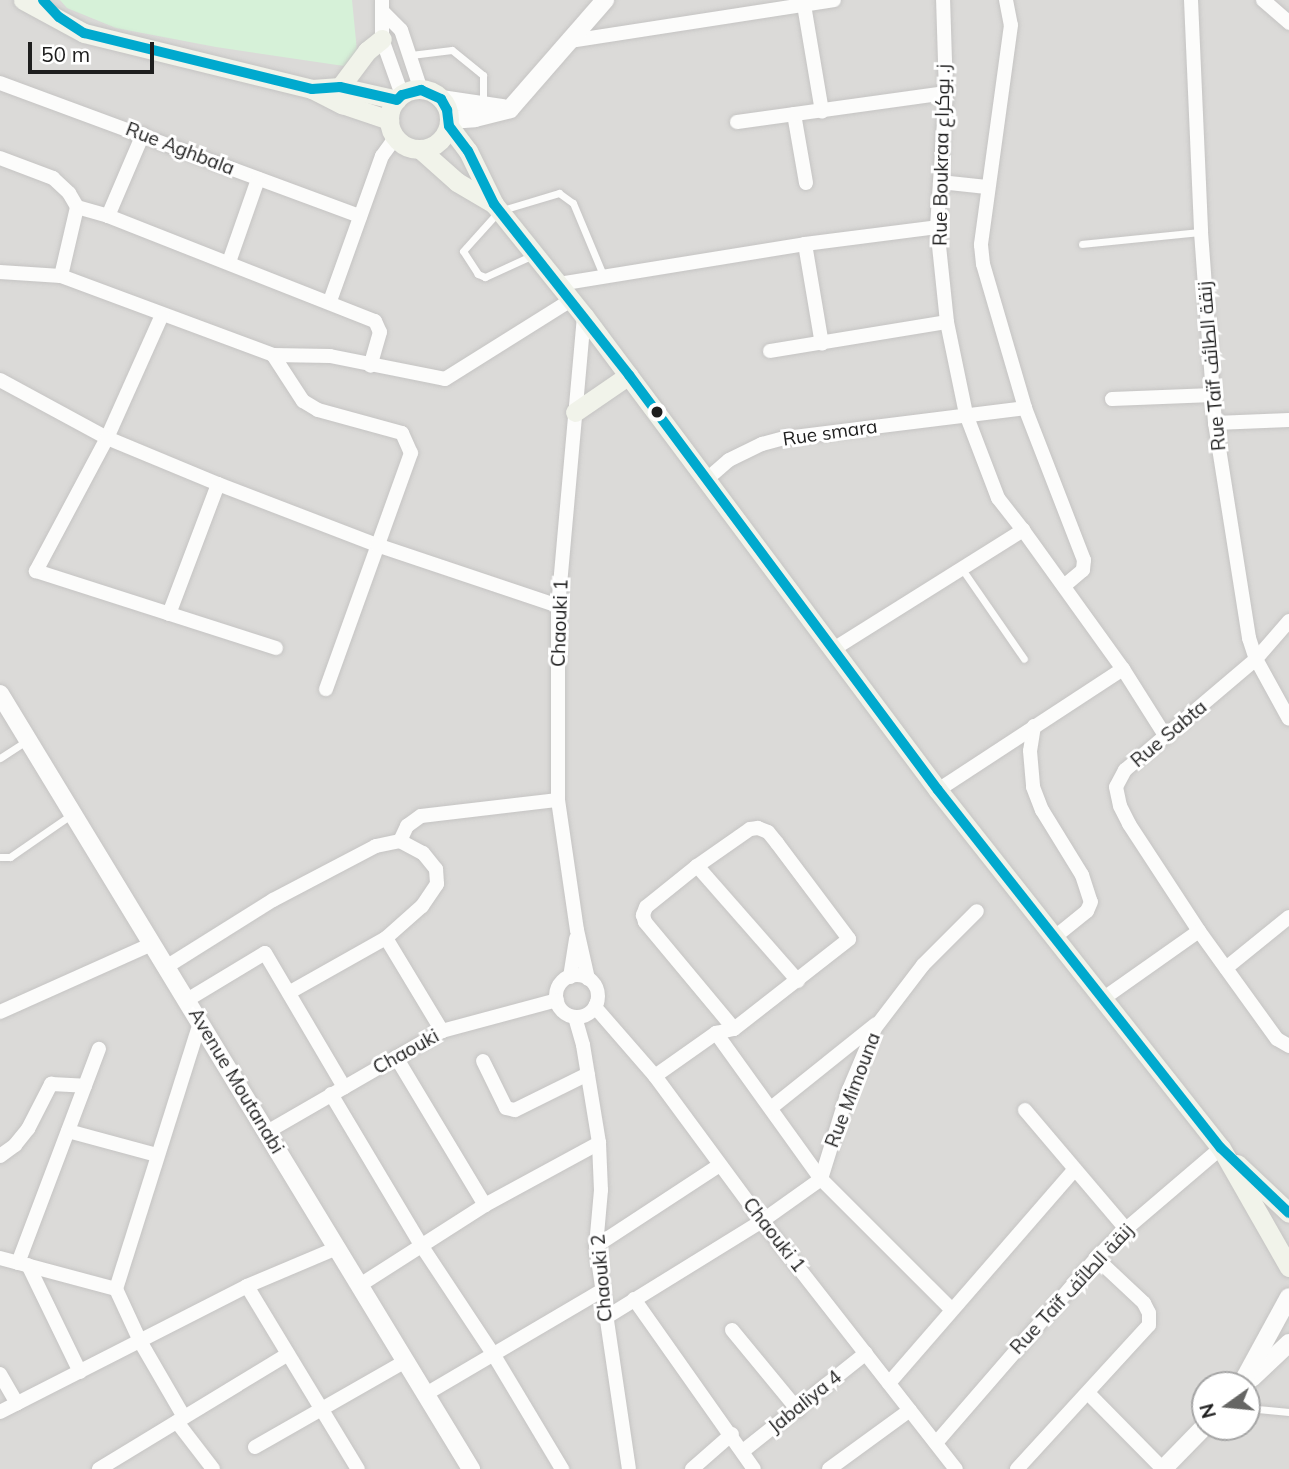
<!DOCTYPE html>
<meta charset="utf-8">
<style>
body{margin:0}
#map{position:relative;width:1289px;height:1469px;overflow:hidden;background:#ecebe7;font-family:Mulish,Cairo,sans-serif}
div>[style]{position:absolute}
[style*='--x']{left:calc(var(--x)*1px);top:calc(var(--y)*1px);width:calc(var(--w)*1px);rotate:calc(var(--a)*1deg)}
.residential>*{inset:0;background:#dbdad8}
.park>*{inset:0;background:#d6f1d8}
.roads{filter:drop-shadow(0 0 2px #c5c4c3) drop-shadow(0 0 2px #c5c4c3)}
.service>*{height:7px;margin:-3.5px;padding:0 3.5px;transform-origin:3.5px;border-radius:3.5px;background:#fcfcfb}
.minor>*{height:14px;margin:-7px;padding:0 7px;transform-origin:7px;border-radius:7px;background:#fcfcfb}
.minor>.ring{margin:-7px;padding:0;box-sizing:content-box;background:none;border:14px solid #fcfcfb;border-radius:50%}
.tertiary>*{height:18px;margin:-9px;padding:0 9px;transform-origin:9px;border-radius:9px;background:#fcfcfb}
.secondary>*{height:19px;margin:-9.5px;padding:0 9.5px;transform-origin:9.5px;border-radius:9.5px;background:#f1f3ea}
.secondary>.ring{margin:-9.5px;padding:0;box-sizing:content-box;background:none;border:19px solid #f1f3ea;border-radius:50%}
.bus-1>*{height:10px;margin:-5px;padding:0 5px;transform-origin:5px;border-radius:5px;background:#00a9ce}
.dots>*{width:19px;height:19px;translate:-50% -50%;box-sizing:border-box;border:4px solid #fff;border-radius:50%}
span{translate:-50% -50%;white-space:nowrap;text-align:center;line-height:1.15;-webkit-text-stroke:6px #fff;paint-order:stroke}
.street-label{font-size:19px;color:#1e1e1e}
.north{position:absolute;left:1191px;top:1371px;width:70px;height:70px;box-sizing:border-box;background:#fff;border:2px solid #a5a5a5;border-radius:50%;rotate:255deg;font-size:19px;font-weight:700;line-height:28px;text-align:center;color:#1e1e1e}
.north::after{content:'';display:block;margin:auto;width:24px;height:32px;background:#666664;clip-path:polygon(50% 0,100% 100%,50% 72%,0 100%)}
.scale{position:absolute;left:28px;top:42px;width:126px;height:32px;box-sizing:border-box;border:4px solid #1e1e1e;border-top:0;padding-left:9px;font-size:21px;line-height:24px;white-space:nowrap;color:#1e1e1e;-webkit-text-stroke:5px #fff;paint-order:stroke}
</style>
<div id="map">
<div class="residential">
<i style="clip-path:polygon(evenodd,0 0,1289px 0,1289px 1469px,0 1469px,0 0,1205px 1385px,1247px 1385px,1247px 1427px,1205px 1427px,1205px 1385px)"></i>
</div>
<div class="park">
<i style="clip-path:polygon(60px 0,352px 0,357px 51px,344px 66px,216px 47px,116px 28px,67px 8px)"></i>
</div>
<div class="roads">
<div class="service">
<i style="--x:411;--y:55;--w:41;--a:-7"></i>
<i style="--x:452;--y:50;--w:40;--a:39"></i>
<i style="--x:483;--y:75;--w:28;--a:90"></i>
<i style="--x:1082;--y:244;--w:120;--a:-5.8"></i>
<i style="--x:533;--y:255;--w:53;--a:155.4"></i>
<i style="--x:485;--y:277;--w:8;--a:-157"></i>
<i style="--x:478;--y:274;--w:27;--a:-123"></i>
<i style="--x:463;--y:251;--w:54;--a:-48"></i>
<i style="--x:499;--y:211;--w:63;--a:-16.7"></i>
<i style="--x:559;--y:193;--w:17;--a:36"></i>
<i style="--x:573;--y:203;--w:80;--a:67.3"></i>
<i style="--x:962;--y:569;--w:109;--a:55.4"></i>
<i style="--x:0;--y:758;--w:31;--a:-33"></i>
<i style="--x:0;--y:857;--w:10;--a:0"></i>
<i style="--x:10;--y:857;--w:75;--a:-34.7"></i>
<i style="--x:1247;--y:1408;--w:42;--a:5.4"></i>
</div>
<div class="minor">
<i style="--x:382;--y:0;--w:39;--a:90"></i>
<i style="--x:382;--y:39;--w:59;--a:70.3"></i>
<i style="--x:1006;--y:0;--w:25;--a:79"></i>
<i style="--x:1011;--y:25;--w:222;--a:97.8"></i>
<i style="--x:981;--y:245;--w:19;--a:84"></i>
<i style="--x:983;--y:264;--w:150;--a:73.7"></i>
<i style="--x:1025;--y:408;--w:163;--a:68.8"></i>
<i style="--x:1084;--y:560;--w:10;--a:96"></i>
<i style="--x:1083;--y:570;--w:25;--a:140"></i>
<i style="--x:1191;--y:0;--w:232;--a:87.5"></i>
<i style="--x:1201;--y:232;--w:192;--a:85.8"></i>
<i style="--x:1215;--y:423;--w:218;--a:81"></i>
<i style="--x:1249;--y:638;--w:22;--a:72"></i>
<i style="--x:1256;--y:659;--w:68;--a:61.2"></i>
<i style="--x:1263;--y:0;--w:35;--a:41"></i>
<i style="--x:804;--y:5;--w:108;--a:80.4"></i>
<i style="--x:383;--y:12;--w:25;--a:45"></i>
<i style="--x:401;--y:30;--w:63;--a:71.6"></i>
<i style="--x:570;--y:41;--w:267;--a:-8.8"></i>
<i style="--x:0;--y:83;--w:384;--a:20.3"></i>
<i style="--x:794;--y:114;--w:70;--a:80.1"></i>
<i style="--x:737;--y:122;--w:211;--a:-7.9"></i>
<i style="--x:0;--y:158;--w:57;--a:20.7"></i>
<i style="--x:53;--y:178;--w:22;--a:43"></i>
<i style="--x:69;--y:193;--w:16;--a:60"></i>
<i style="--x:940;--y:182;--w:47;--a:6.1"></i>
<i style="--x:108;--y:216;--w:89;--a:-66.9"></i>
<i style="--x:805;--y:244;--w:101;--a:80.4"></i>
<i style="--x:229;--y:262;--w:88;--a:-70.7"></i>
<i style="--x:0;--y:272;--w:61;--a:3.8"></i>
<i style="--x:61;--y:276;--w:226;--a:20.4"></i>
<i style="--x:273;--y:355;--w:55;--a:56.9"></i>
<i style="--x:303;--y:401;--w:17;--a:31"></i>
<i style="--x:318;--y:410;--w:87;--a:15.3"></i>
<i style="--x:402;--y:433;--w:22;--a:66"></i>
<i style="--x:411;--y:453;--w:251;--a:109.8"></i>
<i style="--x:61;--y:276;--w:71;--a:-76.9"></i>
<i style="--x:77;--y:207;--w:32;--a:16"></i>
<i style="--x:108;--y:216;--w:287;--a:21.5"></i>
<i style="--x:375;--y:321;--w:12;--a:66"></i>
<i style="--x:380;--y:332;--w:35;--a:106"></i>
<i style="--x:559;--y:284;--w:249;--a:-9.2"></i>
<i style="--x:805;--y:244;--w:133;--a:-7.3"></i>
<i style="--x:330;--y:301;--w:154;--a:-70.3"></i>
<i style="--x:382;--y:156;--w:22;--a:-54"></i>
<i style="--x:162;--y:315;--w:135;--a:114.1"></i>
<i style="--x:107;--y:438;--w:151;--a:118.1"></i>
<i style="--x:36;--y:571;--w:252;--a:17.8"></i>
<i style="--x:584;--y:316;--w:291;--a:95.1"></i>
<i style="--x:558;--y:606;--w:194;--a:90"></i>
<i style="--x:558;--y:800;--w:131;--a:81.7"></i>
<i style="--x:577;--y:930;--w:50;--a:77.3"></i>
<i style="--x:770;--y:351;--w:179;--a:-9.3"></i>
<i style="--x:273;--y:355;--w:57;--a:1"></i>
<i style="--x:330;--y:356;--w:117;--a:11.3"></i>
<i style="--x:445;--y:379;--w:149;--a:-32.1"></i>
<i style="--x:0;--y:380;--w:122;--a:28.5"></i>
<i style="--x:107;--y:438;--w:120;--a:22.5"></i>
<i style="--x:218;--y:484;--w:170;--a:21"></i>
<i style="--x:377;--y:545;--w:191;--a:18.6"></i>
<i style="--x:1112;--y:399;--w:101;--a:-2.3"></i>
<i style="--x:1215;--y:423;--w:74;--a:-2.3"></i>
<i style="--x:706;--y:480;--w:30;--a:-41"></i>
<i style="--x:729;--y:460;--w:37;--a:-26"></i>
<i style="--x:762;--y:444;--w:24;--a:-15"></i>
<i style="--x:785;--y:438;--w:242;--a:-7.1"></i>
<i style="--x:1023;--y:530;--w:171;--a:54.3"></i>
<i style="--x:1123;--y:669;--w:80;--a:57.7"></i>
<i style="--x:169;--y:614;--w:139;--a:-69.3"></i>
<i style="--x:1289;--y:621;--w:50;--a:131"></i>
<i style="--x:1256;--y:659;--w:172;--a:139.7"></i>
<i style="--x:1125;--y:770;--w:19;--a:118"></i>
<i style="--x:1116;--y:787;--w:19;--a:78"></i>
<i style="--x:1120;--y:806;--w:20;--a:63"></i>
<i style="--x:1129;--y:824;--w:128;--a:56.8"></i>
<i style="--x:1199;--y:931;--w:133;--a:54.2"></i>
<i style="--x:1277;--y:1039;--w:14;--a:30"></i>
<i style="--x:832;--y:650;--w:226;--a:-32.1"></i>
<i style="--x:1023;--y:530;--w:41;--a:-128"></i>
<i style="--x:998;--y:498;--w:90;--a:-110.9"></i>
<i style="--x:966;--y:414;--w:94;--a:-101.7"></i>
<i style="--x:947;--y:322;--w:96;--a:-96"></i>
<i style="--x:937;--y:227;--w:134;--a:-86.2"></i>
<i style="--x:946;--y:93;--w:93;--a:-91.8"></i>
<i style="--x:1034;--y:726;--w:25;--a:99"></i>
<i style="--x:1030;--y:751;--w:36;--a:85"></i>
<i style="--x:1033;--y:787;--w:25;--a:69"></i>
<i style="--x:1042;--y:810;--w:76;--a:58.4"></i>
<i style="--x:1082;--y:875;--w:28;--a:72"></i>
<i style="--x:1091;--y:902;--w:10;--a:114"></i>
<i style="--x:1087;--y:911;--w:40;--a:141"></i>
<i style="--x:938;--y:790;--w:221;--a:-33.2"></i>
<i style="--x:400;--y:841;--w:17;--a:-65"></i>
<i style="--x:407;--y:826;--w:17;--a:-36"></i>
<i style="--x:421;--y:816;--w:138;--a:-6.7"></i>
<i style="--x:697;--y:866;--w:153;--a:48.7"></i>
<i style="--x:386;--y:938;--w:109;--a:58.9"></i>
<i style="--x:166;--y:967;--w:126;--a:-32.1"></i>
<i style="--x:273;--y:900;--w:116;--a:-27.7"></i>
<i style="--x:376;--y:846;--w:25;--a:-12"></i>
<i style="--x:400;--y:841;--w:26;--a:28"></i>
<i style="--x:423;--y:853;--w:21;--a:51"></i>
<i style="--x:436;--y:869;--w:15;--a:86"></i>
<i style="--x:437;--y:884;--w:27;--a:124"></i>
<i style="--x:422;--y:906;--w:48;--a:138.4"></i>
<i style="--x:386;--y:938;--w:110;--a:150.6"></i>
<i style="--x:1226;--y:968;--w:81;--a:-39"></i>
<i class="ring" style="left:556px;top:975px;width:28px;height:28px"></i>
<i style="--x:570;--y:977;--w:39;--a:-81"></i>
<i style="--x:1104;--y:998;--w:116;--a:-35.2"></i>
<i style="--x:187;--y:1000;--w:91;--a:-31.1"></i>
<i style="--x:265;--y:953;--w:156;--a:59.5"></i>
<i style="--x:597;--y:1002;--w:5;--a:112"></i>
<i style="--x:595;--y:1007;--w:91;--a:49"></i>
<i style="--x:655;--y:1076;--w:180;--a:53.6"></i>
<i style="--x:762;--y:1221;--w:315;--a:52"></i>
<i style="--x:0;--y:1012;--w:167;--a:-24.1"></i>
<i style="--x:575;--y:1017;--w:29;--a:74"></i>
<i style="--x:583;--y:1045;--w:99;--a:80.7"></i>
<i style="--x:599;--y:1143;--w:47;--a:87.6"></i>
<i style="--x:601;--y:1190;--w:56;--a:95.1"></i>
<i style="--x:596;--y:1246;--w:225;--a:81.6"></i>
<i style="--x:716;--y:1033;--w:180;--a:54.3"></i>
<i style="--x:821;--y:1179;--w:185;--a:45"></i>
<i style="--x:396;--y:1057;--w:173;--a:59"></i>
<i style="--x:483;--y:1061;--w:52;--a:63.9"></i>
<i style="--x:506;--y:1108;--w:9;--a:13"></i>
<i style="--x:515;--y:1110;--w:81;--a:-26.3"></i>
<i style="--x:655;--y:1076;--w:75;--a:-35.2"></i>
<i style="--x:716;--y:1033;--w:18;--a:-13"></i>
<i style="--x:734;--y:1029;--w:146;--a:-38"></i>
<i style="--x:849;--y:939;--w:120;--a:-126.9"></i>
<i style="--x:777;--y:843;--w:14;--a:-129"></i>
<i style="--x:768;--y:832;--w:11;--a:-158"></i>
<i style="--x:758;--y:828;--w:8;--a:173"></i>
<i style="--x:750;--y:829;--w:65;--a:145.1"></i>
<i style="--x:697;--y:866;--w:65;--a:141.2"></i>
<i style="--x:646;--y:907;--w:9;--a:111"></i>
<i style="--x:643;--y:915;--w:7;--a:74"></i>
<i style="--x:645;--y:922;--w:139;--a:50.2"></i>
<i style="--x:331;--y:1094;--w:176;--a:59.2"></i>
<i style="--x:421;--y:1245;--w:134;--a:56.5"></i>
<i style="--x:495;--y:1357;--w:131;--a:59.1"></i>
<i style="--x:771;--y:1108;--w:134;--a:-38.7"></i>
<i style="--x:1025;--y:1110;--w:156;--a:49.7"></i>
<i style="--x:68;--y:1131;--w:92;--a:15.1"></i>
<i style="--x:267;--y:1132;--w:202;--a:-30"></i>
<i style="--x:442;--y:1031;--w:119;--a:-15.1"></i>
<i style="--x:0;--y:1156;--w:19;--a:-36"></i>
<i style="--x:15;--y:1145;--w:21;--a:-51"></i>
<i style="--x:28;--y:1129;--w:51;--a:-62.9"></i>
<i style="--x:51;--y:1084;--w:34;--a:3"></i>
<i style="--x:596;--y:1246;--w:148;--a:-33.2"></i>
<i style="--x:0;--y:1258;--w:120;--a:15"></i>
<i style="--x:18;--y:1263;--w:229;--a:-69.3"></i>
<i style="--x:28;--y:1265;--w:119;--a:64.1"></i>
<i style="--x:360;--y:1285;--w:148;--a:-32.6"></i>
<i style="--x:485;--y:1205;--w:130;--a:-28.5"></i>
<i style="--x:247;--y:1286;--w:214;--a:58.8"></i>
<i style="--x:634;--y:1299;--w:208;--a:54.8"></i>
<i style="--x:605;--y:1318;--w:185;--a:-31.7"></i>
<i style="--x:762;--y:1221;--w:72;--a:-35.4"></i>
<i style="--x:821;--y:1179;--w:91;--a:-72.8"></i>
<i style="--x:848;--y:1092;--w:69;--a:-67.1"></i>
<i style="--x:875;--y:1028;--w:79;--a:-52.7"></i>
<i style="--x:923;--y:965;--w:76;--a:-45"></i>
<i style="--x:732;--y:1330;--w:104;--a:50.5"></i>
<i style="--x:0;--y:1374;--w:34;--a:60"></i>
<i style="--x:889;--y:1383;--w:282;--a:-49"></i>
<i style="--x:1088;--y:1393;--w:107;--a:45.4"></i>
<i style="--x:426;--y:1394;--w:203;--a:-30.5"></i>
<i style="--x:0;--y:1412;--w:277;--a:-27"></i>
<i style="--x:247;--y:1286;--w:98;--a:-22.9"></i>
<i style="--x:184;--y:1417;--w:88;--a:-120.1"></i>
<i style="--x:140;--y:1341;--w:57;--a:-114.8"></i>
<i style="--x:116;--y:1289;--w:279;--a:-72.5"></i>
<i style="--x:177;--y:1422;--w:59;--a:52.5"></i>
<i style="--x:936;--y:1443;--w:245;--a:-49.1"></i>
<i style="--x:1096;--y:1258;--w:42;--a:-44"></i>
<i style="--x:1126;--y:1229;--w:125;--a:-40.5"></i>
<i style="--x:255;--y:1447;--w:174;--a:-29.7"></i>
<i style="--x:743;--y:1451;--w:157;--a:-38.5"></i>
<i style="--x:99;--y:1469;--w:221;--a:-31.3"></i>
<i style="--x:692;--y:1469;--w:53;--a:-41.2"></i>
<i style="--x:829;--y:1469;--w:100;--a:-36.1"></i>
<i style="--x:1017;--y:1469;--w:195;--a:-47.5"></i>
<i style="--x:1149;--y:1325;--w:12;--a:-90"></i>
<i style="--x:1149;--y:1313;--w:11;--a:-117"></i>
<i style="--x:1144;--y:1303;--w:66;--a:-136.8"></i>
</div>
<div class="tertiary">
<i style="--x:441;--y:99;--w:63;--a:8.3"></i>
<i style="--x:449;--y:120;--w:26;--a:-4"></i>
<i style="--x:475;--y:118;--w:36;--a:-14"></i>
<i style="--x:510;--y:109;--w:145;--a:-48.9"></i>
<i style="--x:0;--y:694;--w:907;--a:58.71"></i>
<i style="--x:1252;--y:1378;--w:51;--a:-43.4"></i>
<i style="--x:1241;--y:1385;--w:100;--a:-61.4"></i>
<i style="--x:1163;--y:1469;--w:60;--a:-45.7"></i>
</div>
<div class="secondary">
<i style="--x:23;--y:0;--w:69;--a:28.4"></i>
<i style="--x:84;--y:33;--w:235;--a:13.8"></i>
<i style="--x:312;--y:89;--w:34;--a:27"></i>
<i style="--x:342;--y:104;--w:50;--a:18.8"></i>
<i style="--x:340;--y:87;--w:45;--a:-53.1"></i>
<i style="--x:367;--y:51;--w:19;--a:-39"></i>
<i style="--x:312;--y:89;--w:28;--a:-4"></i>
<i style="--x:340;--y:87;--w:58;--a:12.8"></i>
<i class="ring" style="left:389px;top:89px;width:41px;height:41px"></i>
<i style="--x:449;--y:126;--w:31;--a:53"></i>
<i style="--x:468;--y:151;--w:59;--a:63.9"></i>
<i style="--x:421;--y:150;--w:48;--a:41.6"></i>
<i style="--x:457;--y:182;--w:43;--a:30.7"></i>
<i style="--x:494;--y:204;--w:144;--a:51.2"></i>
<i style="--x:584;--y:316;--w:592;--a:53.25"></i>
<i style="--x:938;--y:790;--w:456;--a:51.7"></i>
<i style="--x:1221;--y:1148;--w:137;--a:60.3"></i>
<i style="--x:575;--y:412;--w:65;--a:-34.4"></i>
<i style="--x:1237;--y:1164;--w:71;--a:43.3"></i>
</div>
</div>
<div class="bus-1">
<i style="--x:43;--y:0;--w:23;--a:47"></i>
<i style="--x:59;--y:17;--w:30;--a:33"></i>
<i style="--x:84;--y:33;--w:235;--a:13.8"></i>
<i style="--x:312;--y:89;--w:28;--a:-4"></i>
<i style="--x:340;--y:87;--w:58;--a:12.8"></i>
<i style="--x:397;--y:100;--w:7;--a:-45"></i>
<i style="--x:402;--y:95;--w:20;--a:-15"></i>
<i style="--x:421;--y:90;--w:22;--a:24"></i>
<i style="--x:441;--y:99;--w:13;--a:61"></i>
<i style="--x:447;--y:110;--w:16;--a:83"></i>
<i style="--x:449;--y:126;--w:31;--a:53"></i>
<i style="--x:468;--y:151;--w:59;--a:63.9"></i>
<i style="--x:494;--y:204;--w:218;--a:51.7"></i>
<i style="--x:629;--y:375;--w:517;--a:53.33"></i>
<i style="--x:938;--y:790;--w:456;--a:51.7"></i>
<i style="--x:1221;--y:1148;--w:94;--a:43.7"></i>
</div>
<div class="dots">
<i style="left:657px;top:412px;background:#1e1e1e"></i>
</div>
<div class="street-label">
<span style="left:180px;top:149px;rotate:21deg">Rue Aghbala</span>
<span style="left:942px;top:155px;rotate:-89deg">Rue Boukraa ز. بوكراع</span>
<span style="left:1212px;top:366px;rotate:-95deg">Rue Taïf زنقة الطائف</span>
<span style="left:830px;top:433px;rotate:-8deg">Rue smara</span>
<span style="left:560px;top:623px;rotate:-88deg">Chaouki 1</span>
<span style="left:1169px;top:734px;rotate:-40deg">Rue Sabta</span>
<span style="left:406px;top:1052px;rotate:-29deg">Chaouki</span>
<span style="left:236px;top:1081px;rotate:59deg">Avenue Moutanabi</span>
<span style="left:853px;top:1090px;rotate:-69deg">Rue Mimouna</span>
<span style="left:774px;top:1235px;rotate:52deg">Chaouki 1</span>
<span style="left:602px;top:1278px;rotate:-95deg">Chaouki 2</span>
<span style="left:1072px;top:1289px;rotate:-47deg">Rue Taïf زنقة الطائف</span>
<span style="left:805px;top:1402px;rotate:-39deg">Jabaliya 4</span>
</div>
<div class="north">N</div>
<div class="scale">50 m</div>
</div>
